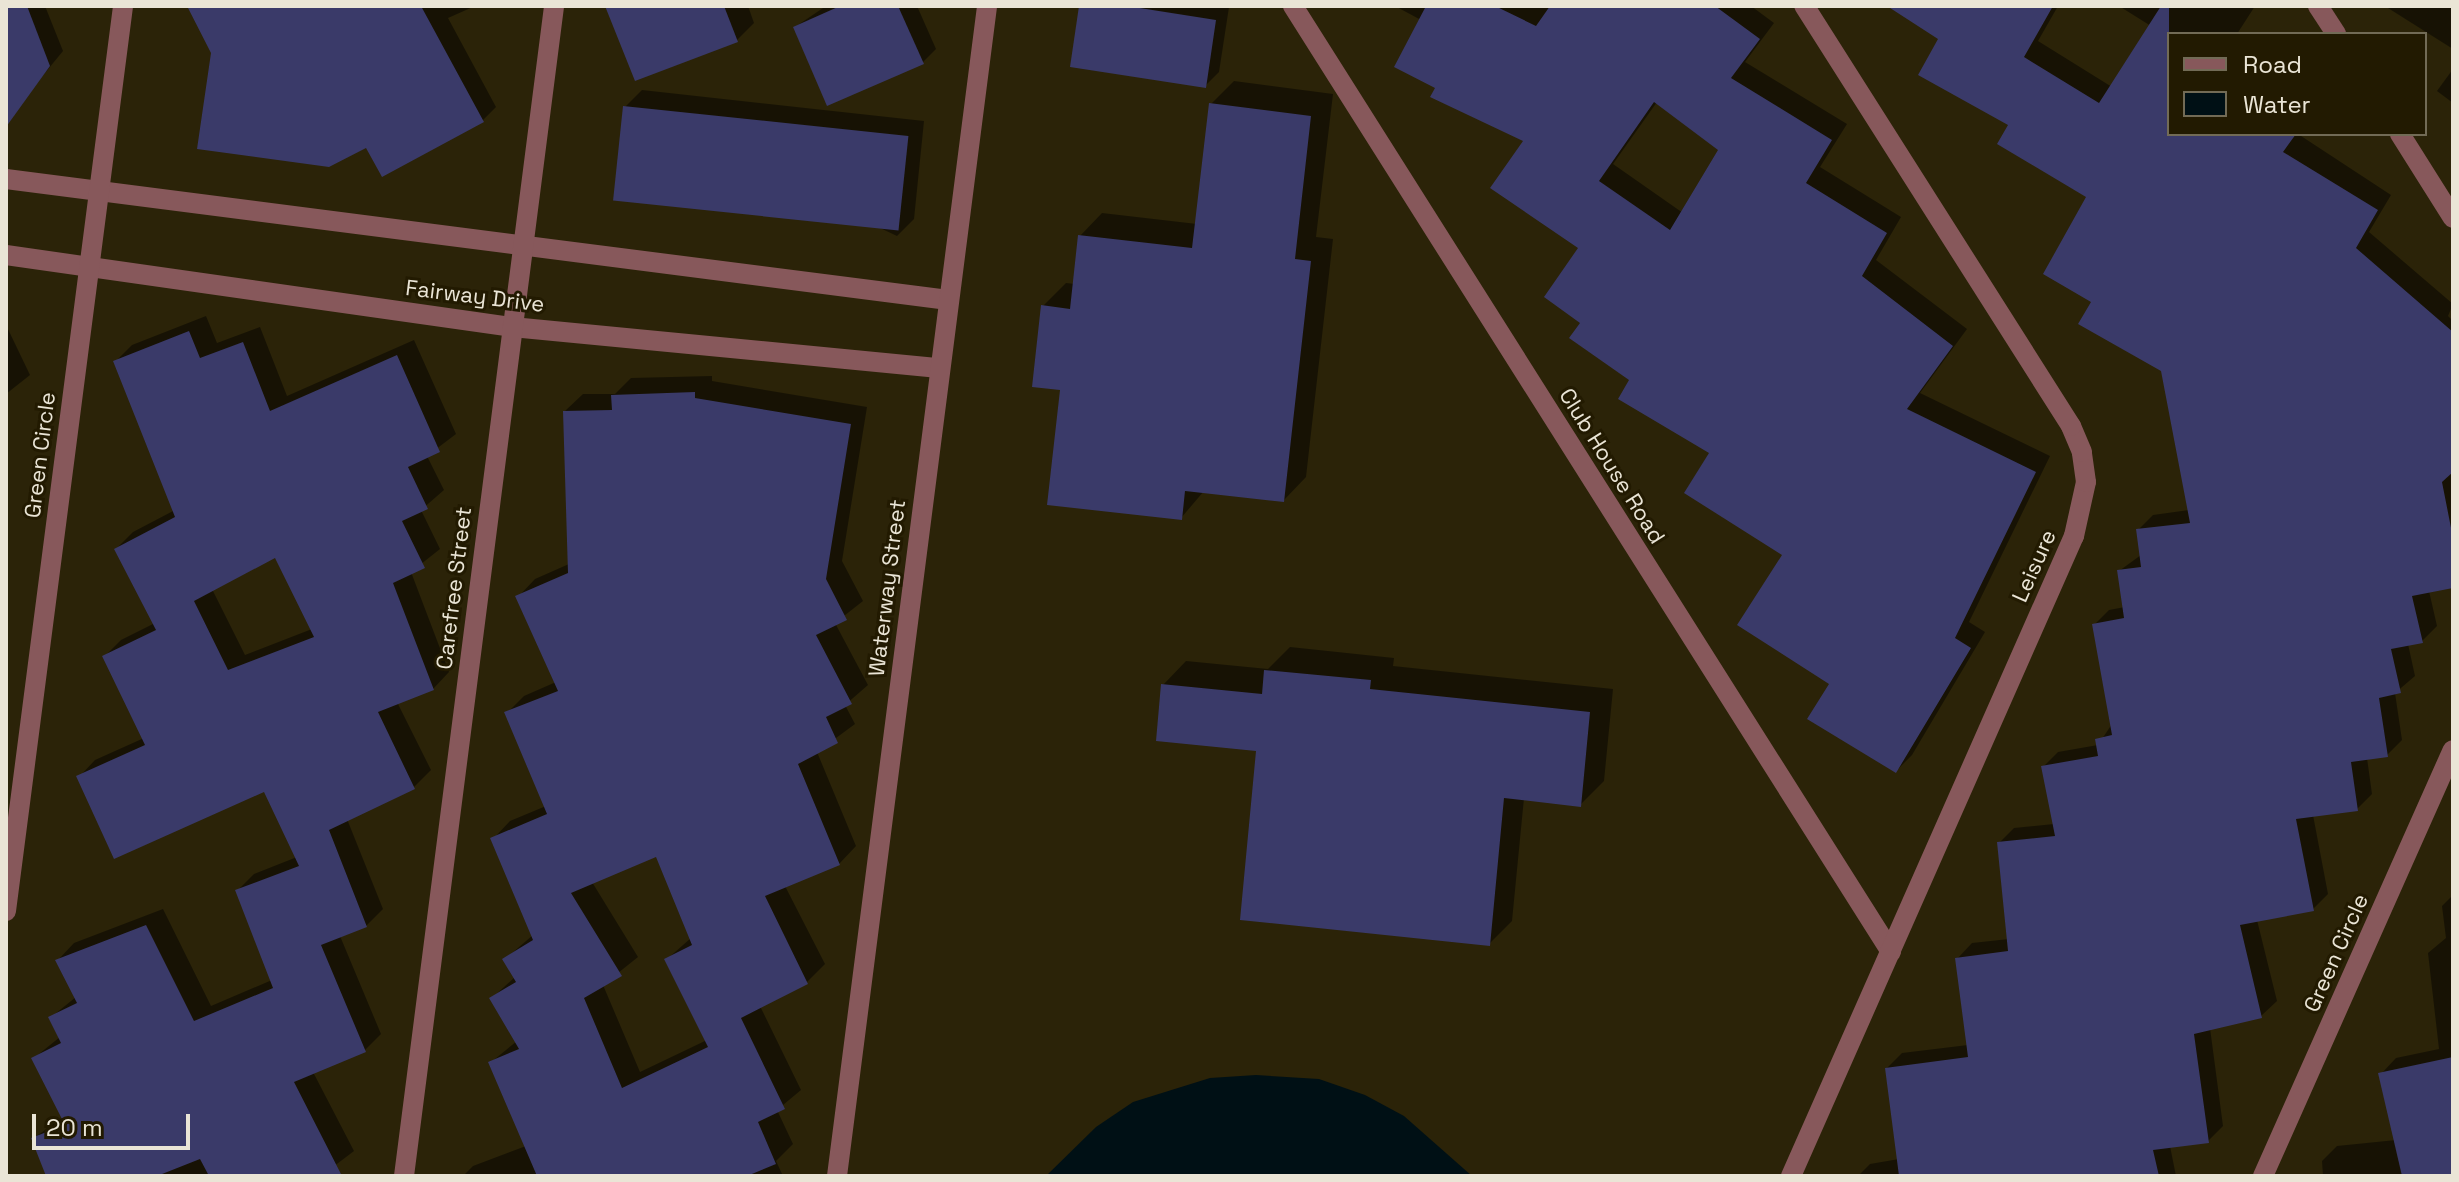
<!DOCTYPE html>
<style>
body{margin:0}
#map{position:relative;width:2459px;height:1182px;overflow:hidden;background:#2b2308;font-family:"Space Grotesk",sans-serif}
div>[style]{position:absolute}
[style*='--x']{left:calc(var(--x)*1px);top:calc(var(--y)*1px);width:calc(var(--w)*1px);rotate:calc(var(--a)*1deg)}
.water>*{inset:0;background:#001015}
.shadow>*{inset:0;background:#0007}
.building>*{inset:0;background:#3a3a69;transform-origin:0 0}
.street>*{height:20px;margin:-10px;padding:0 10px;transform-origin:10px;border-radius:10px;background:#87585b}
span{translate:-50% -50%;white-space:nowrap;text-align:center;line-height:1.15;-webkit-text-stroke:6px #221a01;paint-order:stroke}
.street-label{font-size:22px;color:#eae5d6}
.frame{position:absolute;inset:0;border:8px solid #eae5d6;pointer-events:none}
.legend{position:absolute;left:2167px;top:32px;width:260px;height:104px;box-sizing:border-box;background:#221a01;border:2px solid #726b56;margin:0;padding:10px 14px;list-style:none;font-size:24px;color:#eae5d6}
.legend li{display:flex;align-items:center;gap:16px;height:40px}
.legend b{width:40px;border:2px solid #726b56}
.scale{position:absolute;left:32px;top:1114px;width:158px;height:36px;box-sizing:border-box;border:4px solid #eae5d6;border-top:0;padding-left:10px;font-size:24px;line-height:28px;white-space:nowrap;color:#eae5d6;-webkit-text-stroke:6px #221a01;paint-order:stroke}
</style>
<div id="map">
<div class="water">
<i style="clip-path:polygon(1256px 1075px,1319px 1079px,1365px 1095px,1404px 1116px,1472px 1176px,1046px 1176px,1096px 1127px,1133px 1102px,1210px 1078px)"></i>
</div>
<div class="shadow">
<i style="clip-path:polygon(6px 6px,45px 6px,63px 51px,26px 96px,6px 104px)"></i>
<i style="clip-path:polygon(189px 6px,475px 6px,448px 18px,496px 107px,483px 120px,366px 145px,213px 52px)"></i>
<i style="clip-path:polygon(632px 6px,748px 6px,754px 23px,737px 40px)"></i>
<i style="clip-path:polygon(826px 6px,917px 6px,936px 49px,923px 62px,795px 27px)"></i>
<i style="clip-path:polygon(1081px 6px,1229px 7px,1219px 72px,1205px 86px)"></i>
<i style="clip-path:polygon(evenodd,1395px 6px,1751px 6px,1774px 23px,1745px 62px,1847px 124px,1820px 167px,1901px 217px,1876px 260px,1967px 329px,1920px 393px,2050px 456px,1969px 622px,1985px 632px,1912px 755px,1896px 771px,1831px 683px,1785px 554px,1712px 452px,1632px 379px,1580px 248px,1526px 140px,1438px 87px,1421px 20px,1395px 6px,1657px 102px,1721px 149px,1683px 213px,1613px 164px,1657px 102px)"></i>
<i style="clip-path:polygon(1891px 6px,2058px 6px,2038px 41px,2112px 87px,2151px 26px,2119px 6px,2255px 6px,2237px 34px,2169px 34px,2169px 134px,2298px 134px,2391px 195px,2369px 232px,2453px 304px,2448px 316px,2453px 321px,2453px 586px,2429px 591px,2437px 626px,2422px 641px,2408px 644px,2415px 676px,2395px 693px,2402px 740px,2387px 755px,2367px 758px,2372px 794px,2357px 809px,2313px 815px,2328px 894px,2313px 909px,2257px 920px,2277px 1001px,2261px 1016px,2210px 1028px,2223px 1126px,2208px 1141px,2170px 1146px,2176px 1176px,1858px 1176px,1870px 1164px,1899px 1159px,1887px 1068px,1902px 1053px,1968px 1045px,1957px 959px,1972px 943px,2009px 939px,1999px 843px,2014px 828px,2054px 824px,2043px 767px,2058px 752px,2098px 745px,2112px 724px,2094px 625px,2109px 610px,2125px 607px,2119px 571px,2141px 555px,2138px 530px,2153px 515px,2189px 510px,2163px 370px,2094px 302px,2089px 196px,2010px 125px,1941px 38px)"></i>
<i style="clip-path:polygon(2389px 6px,2453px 6px,2453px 49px,2388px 8px)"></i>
<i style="clip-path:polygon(2453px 69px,2453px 103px,2437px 91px)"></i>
<i style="clip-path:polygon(1234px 81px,1333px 94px,1316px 237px,1333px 239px,1306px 477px,1284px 500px,1204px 491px,1181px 518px,1043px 306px,1066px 283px,1075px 284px,1080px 236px,1102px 213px,1197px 224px,1211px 104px)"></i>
<i style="clip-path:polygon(642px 90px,924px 121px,914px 219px,897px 236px,625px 107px)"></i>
<i style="clip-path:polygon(evenodd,206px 316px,217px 343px,260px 327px,287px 396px,414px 340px,456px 434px,427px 456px,444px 490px,421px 510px,440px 549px,411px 572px,449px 672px,433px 689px,397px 702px,431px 770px,414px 787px,347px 819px,383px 909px,366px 926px,340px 936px,381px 1034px,365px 1050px,313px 1072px,354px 1151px,321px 1176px,48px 1176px,34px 1138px,63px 1117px,34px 1058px,60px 1037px,50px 1018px,76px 997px,58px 960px,74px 943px,163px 909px,211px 1006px,272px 980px,237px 891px,254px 874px,297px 857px,265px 790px,79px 777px,95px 760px,144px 738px,105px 656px,121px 640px,155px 623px,116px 549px,133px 532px,175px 510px,115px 362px,132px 345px,206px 316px,276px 555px,312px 629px,245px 655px,212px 589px,276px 555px)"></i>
<i style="clip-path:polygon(6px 325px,30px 375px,6px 394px)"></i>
<i style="clip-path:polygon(evenodd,712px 376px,712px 381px,867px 407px,842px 561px,863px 601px,835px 623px,868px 685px,845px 705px,855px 724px,817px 752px,856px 846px,839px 864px,785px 886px,825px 964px,807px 982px,760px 1006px,801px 1090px,777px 1110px,793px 1144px,776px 1161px,783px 1176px,463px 1176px,473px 1166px,526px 1146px,490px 1063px,517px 1041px,492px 998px,515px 977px,505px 959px,533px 935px,493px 839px,510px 821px,546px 806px,507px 713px,524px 696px,556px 682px,518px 597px,535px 579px,569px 564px,565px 411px,583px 394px,615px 394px,631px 378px,712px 376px,657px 855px,691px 938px,666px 960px,707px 1040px,640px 1072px,603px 985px,638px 957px,592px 882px,657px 855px)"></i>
<i style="clip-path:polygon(1290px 647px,1394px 658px,1393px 666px,1613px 689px,1604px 781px,1580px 805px,1524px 798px,1512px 921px,1489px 944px,1258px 749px,1163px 685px,1186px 661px,1268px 669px)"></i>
<i style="clip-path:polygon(2453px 895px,2453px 1176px,2323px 1176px,2322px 1161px,2337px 1146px,2396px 1140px,2381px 1074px,2396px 1058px,2439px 1049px,2428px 953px,2446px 938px,2442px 906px)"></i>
</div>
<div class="building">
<i style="clip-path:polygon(6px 6px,27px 6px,50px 66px,6px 127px)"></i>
<i style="clip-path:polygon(187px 6px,421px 6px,484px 122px,382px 177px,366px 148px,329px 167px,197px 149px,211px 53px)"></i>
<i style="clip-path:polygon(605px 6px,724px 6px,738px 42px,635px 81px)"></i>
<i style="clip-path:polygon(840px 6px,898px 6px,924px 64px,827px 106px,793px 27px)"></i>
<i style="clip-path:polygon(1079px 6px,1127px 6px,1216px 20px,1206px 88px,1070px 67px)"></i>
<i style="clip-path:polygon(evenodd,1426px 6px,1495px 6px,1536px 26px,1550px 6px,1715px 6px,1760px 39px,1731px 78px,1832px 140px,1806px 183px,1887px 233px,1862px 276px,1953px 346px,1907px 409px,2036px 472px,1955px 638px,1971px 648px,1896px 773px,1807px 719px,1829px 684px,1737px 625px,1782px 555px,1684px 493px,1709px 453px,1618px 399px,1629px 380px,1569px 338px,1580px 323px,1544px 297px,1578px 248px,1490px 188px,1523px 141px,1430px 97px,1435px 88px,1394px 67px,1426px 6px,1654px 102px,1718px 150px,1670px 230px,1599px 181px,1654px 102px)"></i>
<i style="clip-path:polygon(1887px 6px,2053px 6px,2024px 57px,2099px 103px,2161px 6px,2169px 6px,2169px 134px,2296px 134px,2283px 152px,2378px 210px,2356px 248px,2453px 332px,2453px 472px,2442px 482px,2453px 538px,2453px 588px,2412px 596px,2423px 643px,2391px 649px,2401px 693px,2379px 698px,2388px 757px,2351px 762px,2358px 811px,2296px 819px,2314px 911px,2240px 925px,2262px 1018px,2194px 1034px,2209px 1143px,2153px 1150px,2159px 1176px,1899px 1176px,1885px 1068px,1968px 1057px,1955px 958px,2008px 951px,1997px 842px,2055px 836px,2041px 766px,2098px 756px,2095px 739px,2112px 735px,2092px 624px,2124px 618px,2117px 570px,2141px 567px,2136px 529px,2190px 523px,2161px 371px,2078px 324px,2091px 302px,2043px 274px,2086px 197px,1997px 144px,2008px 125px,1918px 75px,1938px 39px)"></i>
<i style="clip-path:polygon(1209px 103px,1311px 116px,1295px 259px,1311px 261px,1284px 502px,1185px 491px,1182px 520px,1047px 505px,1060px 390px,1032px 387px,1041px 305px,1070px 309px,1078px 235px,1192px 248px)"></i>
<i style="left:623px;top:106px;width:287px;height:95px;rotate:6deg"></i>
<i style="clip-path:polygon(evenodd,189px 331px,200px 358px,243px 342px,270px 411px,397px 355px,440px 452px,408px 467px,428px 509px,402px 521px,425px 568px,393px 583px,434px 690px,378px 712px,415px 789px,329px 830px,367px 927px,321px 945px,366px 1052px,294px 1082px,342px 1176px,209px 1176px,200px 1159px,157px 1176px,46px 1176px,31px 1138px,65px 1125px,31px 1058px,61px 1043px,48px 1017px,77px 1003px,55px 960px,146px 925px,194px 1021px,273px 988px,235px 890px,299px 866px,264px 792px,114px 859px,76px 776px,145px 745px,102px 656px,156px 630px,114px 549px,175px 517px,113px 361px,189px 331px,275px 558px,314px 637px,228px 670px,194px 601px,275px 558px)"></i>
<i style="clip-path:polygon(evenodd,695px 392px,695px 398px,851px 424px,826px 579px,847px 620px,816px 635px,852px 704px,826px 717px,838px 743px,798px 764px,840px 865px,765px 896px,808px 984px,741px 1018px,785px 1109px,758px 1122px,776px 1164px,747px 1176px,537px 1176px,488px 1062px,519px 1049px,489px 998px,516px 982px,502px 959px,533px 940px,490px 838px,547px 814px,504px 712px,558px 691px,515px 596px,568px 573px,563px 411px,612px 410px,611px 395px,695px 392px,656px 857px,692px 945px,664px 959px,708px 1047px,622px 1088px,584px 998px,622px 976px,571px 893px,656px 857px)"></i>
<i style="clip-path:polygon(1264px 670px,1371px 680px,1370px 689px,1590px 712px,1581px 807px,1504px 798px,1490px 946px,1240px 920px,1256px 751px,1156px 741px,1161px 684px,1262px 694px)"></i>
<i style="clip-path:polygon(2453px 1057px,2453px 1176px,2402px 1176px,2378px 1073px)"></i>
</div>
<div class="street">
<i style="--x:1293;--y:6;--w:1119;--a:57.7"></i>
<i style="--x:2318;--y:6;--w:33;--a:57"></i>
<i style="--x:2400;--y:134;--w:99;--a:57.8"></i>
<i style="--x:6;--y:179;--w:950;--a:7.32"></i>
<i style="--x:6;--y:255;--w:511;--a:8.1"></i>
<i style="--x:512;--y:327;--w:429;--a:5.5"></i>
<i style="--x:6;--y:911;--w:913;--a:-82.63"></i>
<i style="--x:404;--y:1176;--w:1180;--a:-82.69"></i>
<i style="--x:837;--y:1176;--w:1180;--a:-82.69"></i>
<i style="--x:1791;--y:1176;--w:700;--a:-66.15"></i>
<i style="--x:2074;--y:536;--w:55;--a:-77.5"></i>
<i style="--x:2086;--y:482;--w:30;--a:-98"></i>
<i style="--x:2082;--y:452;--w:28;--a:-113"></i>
<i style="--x:2071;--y:426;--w:498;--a:-122.4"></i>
<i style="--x:2263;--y:1176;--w:466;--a:-66"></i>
</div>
<div class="street-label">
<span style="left:475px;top:296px;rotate:7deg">Fairway Drive</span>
<span style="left:40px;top:455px;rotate:-83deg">Green Circle</span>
<span style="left:1612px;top:466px;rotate:58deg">Club House Road</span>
<span style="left:2034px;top:566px;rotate:-66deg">Leisure</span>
<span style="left:454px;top:588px;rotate:-83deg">Carefree Street</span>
<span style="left:887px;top:588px;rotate:-83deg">Waterway Street</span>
<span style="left:2336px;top:953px;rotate:-66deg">Green Circle</span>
</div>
<div class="frame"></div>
<ul class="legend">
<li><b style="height:10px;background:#87585b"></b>Road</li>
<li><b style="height:22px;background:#001015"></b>Water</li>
</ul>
<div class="scale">20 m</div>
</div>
